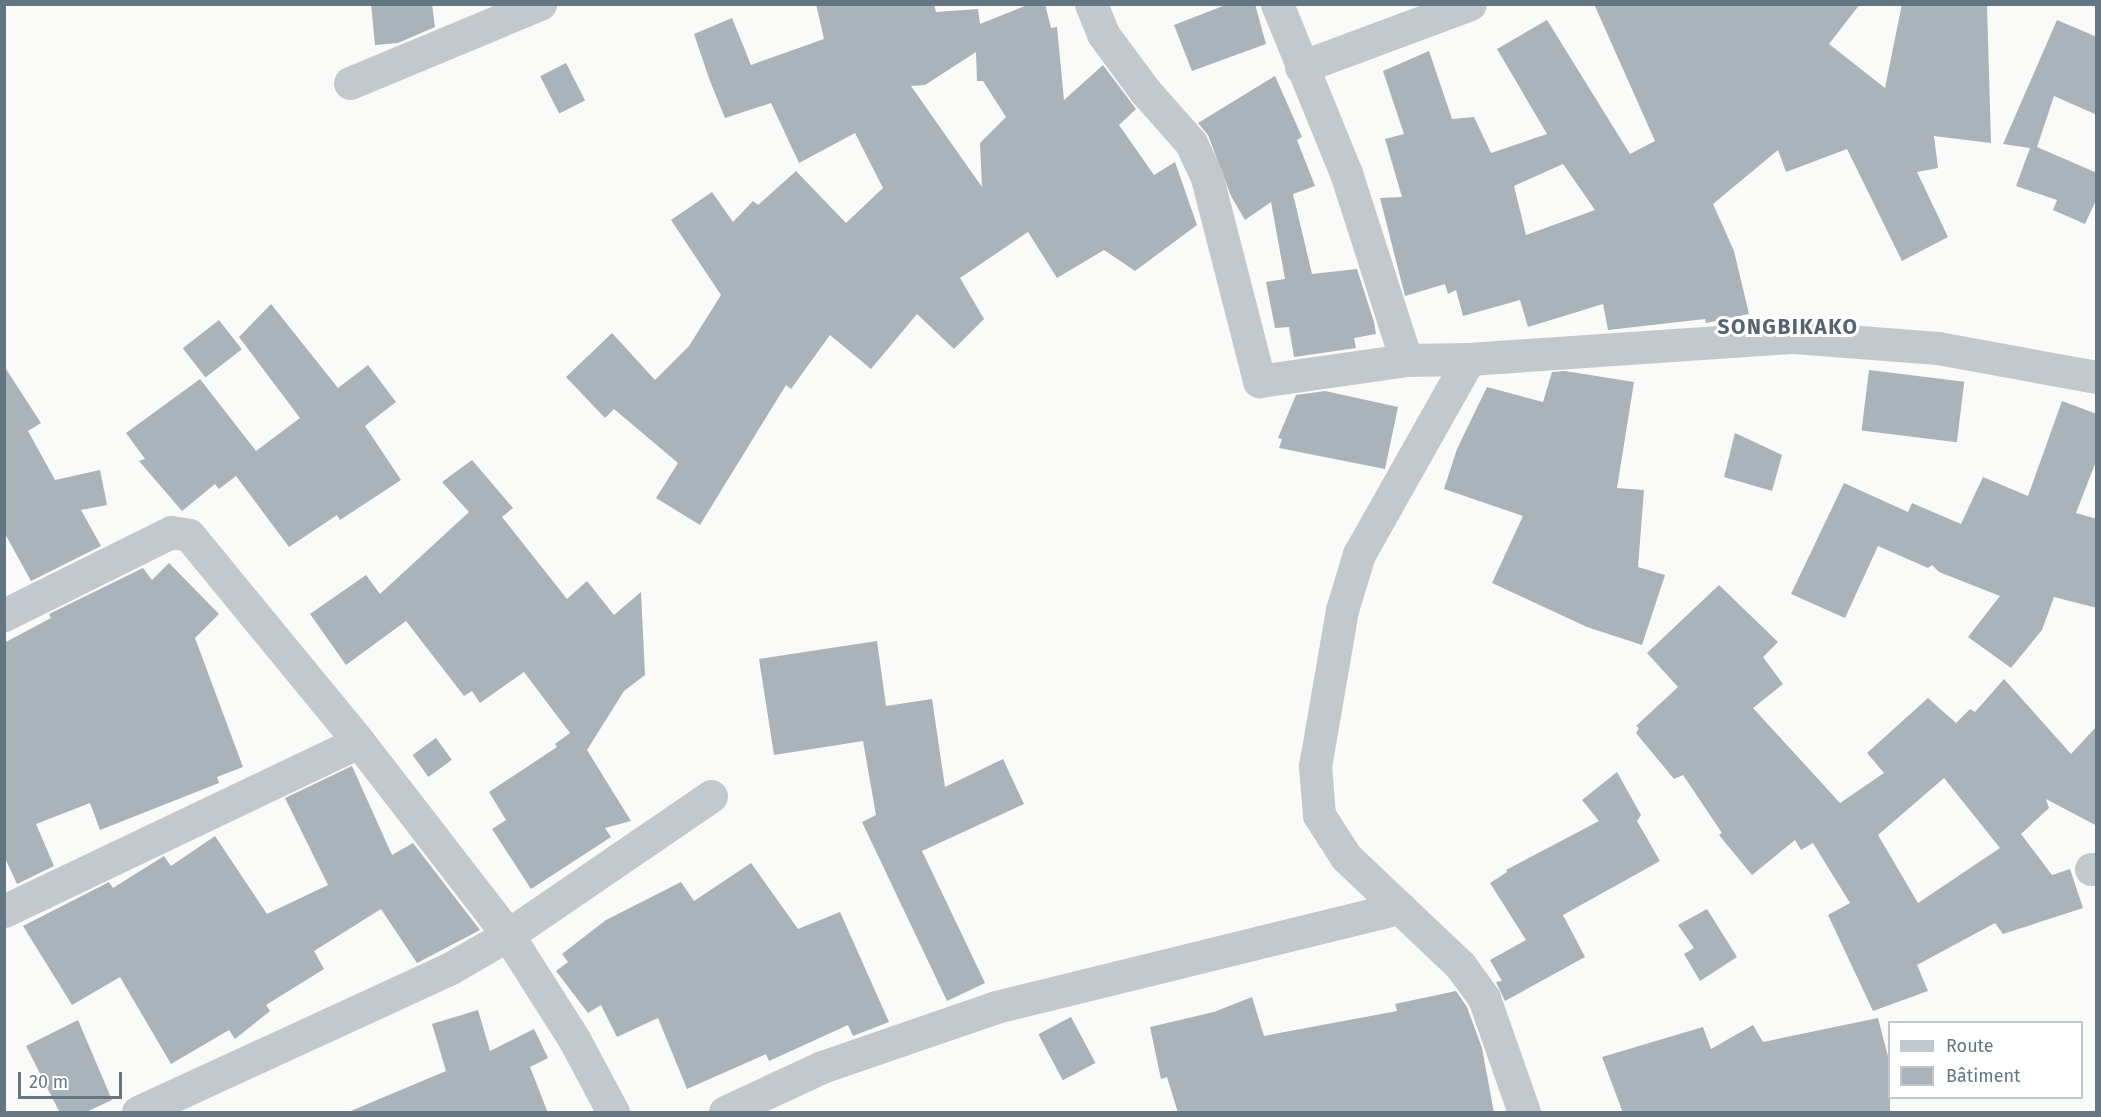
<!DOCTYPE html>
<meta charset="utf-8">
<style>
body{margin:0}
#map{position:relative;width:2101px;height:1117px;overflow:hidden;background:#fafaf8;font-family:"Fira Sans",sans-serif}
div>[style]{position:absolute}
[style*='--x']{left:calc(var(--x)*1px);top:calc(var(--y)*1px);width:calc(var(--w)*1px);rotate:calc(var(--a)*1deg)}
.building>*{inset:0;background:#aab3b9;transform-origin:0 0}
.street>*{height:33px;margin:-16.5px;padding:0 16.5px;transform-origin:16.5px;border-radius:16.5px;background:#c3c8cc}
span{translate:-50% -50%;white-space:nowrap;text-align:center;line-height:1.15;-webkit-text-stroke:6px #fff;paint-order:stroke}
.district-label{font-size:21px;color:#57646e;font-weight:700;letter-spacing:1.5px}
.frame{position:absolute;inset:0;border:6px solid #657683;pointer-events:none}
.legend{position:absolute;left:1888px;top:1021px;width:195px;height:78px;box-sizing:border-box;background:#fff;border:2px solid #c1c8cd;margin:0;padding:8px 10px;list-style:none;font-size:18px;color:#657683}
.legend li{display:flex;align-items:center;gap:12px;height:30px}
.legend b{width:30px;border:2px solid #c1c8cd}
.scale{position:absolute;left:18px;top:1072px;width:104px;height:27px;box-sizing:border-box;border:3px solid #657683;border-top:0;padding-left:8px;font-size:18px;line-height:21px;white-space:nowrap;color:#657683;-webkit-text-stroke:4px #fff;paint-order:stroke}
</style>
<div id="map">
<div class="building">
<i style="clip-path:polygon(371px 4px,432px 4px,435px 27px,398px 43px,375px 45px)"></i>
<i style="clip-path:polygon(evenodd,816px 4px,934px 4px,936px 12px,978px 9px,980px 24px,1030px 4px,1045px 4px,1051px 28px,1057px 27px,1064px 100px,1103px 65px,1136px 109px,1119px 125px,1154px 175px,1175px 162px,1197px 225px,1135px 271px,1104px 250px,1057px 278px,1028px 232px,960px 278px,984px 319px,954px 349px,917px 314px,871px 369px,830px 335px,791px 389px,786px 385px,700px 525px,656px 498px,678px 463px,614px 409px,605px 418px,566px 377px,612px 333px,655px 380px,689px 346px,721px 295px,671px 220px,712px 192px,733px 222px,753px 201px,758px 205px,796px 171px,846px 223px,883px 188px,855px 133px,799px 163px,771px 103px,725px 118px,710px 81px,694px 34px,732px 18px,751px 65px,824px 39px,816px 4px,976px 52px,977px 81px,983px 81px,1006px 117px,980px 143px,982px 187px,911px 86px,925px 85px,976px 52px)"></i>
<i style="clip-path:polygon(1228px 4px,1255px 4px,1266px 44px,1192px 71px,1174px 25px)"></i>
<i style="clip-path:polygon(evenodd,1594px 4px,1860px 4px,1829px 44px,1885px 88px,1902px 4px,1987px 4px,1991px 143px,1934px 136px,1938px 168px,1917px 172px,1948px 237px,1902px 261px,1847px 149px,1786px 172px,1778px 150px,1713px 204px,1734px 251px,1749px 314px,1706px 323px,1705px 319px,1608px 330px,1603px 304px,1528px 327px,1520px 300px,1463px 316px,1456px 290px,1448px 294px,1445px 284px,1405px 296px,1380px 198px,1402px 197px,1385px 139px,1404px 134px,1383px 71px,1429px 51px,1452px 119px,1474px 117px,1491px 153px,1547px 134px,1497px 49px,1547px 20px,1630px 154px,1655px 141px,1594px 4px,1563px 164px,1595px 210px,1526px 235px,1514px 186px,1563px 164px)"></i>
<i style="clip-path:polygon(2057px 20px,2097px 37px,2097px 115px,2054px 96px,2037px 147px,2097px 173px,2097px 198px,2085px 224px,2053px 210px,2057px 200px,2016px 186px,2030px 148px,2003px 144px)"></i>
<i style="left:566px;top:63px;width:42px;height:29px;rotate:63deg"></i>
<i style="clip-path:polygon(1275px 76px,1302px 137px,1297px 140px,1315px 186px,1293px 194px,1312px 274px,1357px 269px,1374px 322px,1376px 334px,1354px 338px,1356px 348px,1294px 357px,1289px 327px,1275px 328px,1266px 282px,1285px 279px,1271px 202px,1245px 220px,1231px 196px,1208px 135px,1198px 123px)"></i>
<i style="clip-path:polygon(271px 304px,338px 388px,368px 365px,396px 402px,365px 426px,401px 480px,340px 520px,337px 515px,289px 547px,236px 476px,219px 489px,215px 484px,182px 511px,139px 461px,145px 459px,126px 433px,200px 379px,256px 451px,300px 418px,239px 337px)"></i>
<i style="left:219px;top:320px;width:37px;height:46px;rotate:52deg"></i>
<i style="clip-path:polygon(4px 366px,41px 423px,28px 431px,55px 480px,100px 470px,107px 505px,81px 510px,101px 546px,31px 581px,4px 532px)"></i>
<i style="left:1869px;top:370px;width:96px;height:61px;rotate:7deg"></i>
<i style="clip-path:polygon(1565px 371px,1634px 382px,1617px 488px,1644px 490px,1638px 567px,1665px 575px,1642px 645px,1587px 627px,1492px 583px,1523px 516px,1444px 489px,1457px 449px,1487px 387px,1543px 402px,1552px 372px)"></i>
<i style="clip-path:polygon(1325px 391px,1398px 407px,1385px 469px,1279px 448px,1282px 439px,1278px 438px,1296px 395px)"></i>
<i style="clip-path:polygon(2062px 401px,2097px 414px,2097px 459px,2076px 513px,2097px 519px,2097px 608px,2054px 597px,2042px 630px,2011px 668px,1968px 637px,2000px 596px,1939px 572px,1932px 565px,1928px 568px,1878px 546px,1845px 618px,1791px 594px,1844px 483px,1908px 512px,1912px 503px,1961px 524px,1983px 477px,2028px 496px)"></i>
<i style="clip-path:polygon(1735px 433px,1782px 455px,1772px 491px,1724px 477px)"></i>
<i style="clip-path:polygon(472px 460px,513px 508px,502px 517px,567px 599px,587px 581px,614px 615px,641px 592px,645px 675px,624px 691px,587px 750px,631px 821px,605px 828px,611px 837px,531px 889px,492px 829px,506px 820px,489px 792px,557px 747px,555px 744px,570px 733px,524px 672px,480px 703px,472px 691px,464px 696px,406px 621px,346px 665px,310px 614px,366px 575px,380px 594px,469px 512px,442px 482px)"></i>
<i style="clip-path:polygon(169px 563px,219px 614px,195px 638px,243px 767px,217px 777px,219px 783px,100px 830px,90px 803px,36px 824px,54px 866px,17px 884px,4px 856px,4px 643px,51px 618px,49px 614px,143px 568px,152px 580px)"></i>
<i style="clip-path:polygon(evenodd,1719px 585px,1778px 642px,1763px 657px,1783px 684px,1753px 708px,1840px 803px,1884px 773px,1867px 753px,1928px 698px,1956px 723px,1970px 709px,1975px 712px,2004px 679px,2071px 754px,2097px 726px,2097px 826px,2046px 799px,2049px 808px,2021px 834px,2052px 875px,2070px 869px,2083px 908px,2003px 934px,1995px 923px,1917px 965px,1928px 991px,1873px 1011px,1828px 915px,1850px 903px,1813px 843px,1801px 850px,1795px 840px,1752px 875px,1719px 835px,1722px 833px,1683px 775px,1674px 779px,1636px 733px,1639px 728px,1636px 726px,1678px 687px,1647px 653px,1719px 585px,1944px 778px,2000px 848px,1918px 903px,1878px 835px,1944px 778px)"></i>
<i style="clip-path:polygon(877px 641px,886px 706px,932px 699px,945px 787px,1003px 759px,1024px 804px,922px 851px,985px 983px,947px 1001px,862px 822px,876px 815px,863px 741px,774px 755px,759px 659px)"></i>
<i style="left:436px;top:738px;width:27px;height:29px;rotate:54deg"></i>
<i style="clip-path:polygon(352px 766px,392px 855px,413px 843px,480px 930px,417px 963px,381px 909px,314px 951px,324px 969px,266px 1005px,270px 1011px,235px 1039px,229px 1030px,171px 1064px,120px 977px,72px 1005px,23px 926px,109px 882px,113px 888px,164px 856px,171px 866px,215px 836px,267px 914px,328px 885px,285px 798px)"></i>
<i style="clip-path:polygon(1617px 772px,1641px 815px,1637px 821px,1660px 861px,1563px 915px,1585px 957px,1505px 1001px,1496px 982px,1502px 981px,1490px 960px,1526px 940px,1490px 883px,1507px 872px,1506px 870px,1599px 821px,1582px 800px)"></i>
<i style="clip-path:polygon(751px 863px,798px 929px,840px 912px,889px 1022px,853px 1036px,848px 1025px,769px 1061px,766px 1054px,687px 1089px,658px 1018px,617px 1037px,601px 1005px,588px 1013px,556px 971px,568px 962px,562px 954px,606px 920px,681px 882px,694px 901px)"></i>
<i style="clip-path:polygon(1707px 909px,1737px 957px,1700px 981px,1684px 954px,1694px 948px,1678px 925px)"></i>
<i style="clip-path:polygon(1456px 991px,1467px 1007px,1482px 1048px,1494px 1113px,1178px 1113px,1167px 1077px,1161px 1079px,1150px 1027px,1214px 1012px,1252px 997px,1264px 1036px,1397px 1011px,1395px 1004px)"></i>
<i style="clip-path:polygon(478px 1010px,490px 1051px,534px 1029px,548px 1058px,530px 1067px,548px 1113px,346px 1113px,446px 1071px,432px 1024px)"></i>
<i style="left:1071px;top:1017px;width:52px;height:37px;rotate:62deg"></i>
<i style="clip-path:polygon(1878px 1018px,1890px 1064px,1890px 1113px,1623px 1113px,1602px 1057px,1703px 1027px,1711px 1049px,1753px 1025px,1763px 1042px)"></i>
<i style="clip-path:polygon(78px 1020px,112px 1100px,84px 1113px,60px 1113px,26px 1046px)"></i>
</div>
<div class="street">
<i style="--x:1091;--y:4;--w:32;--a:68"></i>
<i style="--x:1103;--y:34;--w:71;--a:53.6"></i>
<i style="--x:1145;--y:91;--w:69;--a:48.5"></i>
<i style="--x:1191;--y:143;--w:38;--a:65"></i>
<i style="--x:1207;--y:178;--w:210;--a:75.6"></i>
<i style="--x:1259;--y:381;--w:148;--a:-8.1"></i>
<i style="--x:1406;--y:360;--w:63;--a:-0.9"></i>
<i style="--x:1469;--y:359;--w:326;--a:-3.9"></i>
<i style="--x:1794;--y:337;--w:144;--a:4.4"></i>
<i style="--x:1938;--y:348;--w:161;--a:10.4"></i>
<i style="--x:1277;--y:4;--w:183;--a:67.8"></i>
<i style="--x:1346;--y:173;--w:196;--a:72.2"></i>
<i style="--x:1301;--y:67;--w:180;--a:-20.4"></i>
<i style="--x:350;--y:83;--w:206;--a:-22.6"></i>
<i style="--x:1469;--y:359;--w:224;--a:119.4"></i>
<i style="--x:1359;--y:554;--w:59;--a:106.9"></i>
<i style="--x:1342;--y:610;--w:158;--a:99.8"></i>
<i style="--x:1315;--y:766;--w:49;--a:85.3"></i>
<i style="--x:1319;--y:815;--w:50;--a:57.3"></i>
<i style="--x:1346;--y:857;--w:157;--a:43.5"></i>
<i style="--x:1460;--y:965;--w:41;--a:54"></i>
<i style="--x:1484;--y:998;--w:121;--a:70.7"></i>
<i style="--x:4;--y:615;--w:186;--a:-26.4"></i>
<i style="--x:171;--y:532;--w:18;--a:9"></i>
<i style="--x:189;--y:535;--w:268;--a:50.6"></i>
<i style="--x:359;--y:742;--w:244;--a:52.3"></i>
<i style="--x:508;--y:935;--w:123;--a:57.6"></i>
<i style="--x:574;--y:1039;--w:83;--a:61.9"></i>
<i style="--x:2091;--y:869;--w:5;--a:0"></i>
<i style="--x:4;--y:911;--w:393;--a:-25.5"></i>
<i style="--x:138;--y:1112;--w:342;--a:-24.7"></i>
<i style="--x:449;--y:969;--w:68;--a:-30"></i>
<i style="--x:508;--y:935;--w:246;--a:-34.4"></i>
<i style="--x:725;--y:1112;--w:107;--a:-24.9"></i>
<i style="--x:822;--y:1067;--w:184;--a:-19"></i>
<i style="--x:996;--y:1007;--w:416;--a:-13.8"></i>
</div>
<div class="district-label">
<span style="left:1788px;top:327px">SONGBIKAKO</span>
</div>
<div class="frame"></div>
<ul class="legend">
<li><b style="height:8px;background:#c3c8cc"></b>Route</li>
<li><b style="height:16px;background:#aab3b9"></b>Bâtiment</li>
</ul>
<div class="scale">20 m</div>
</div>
